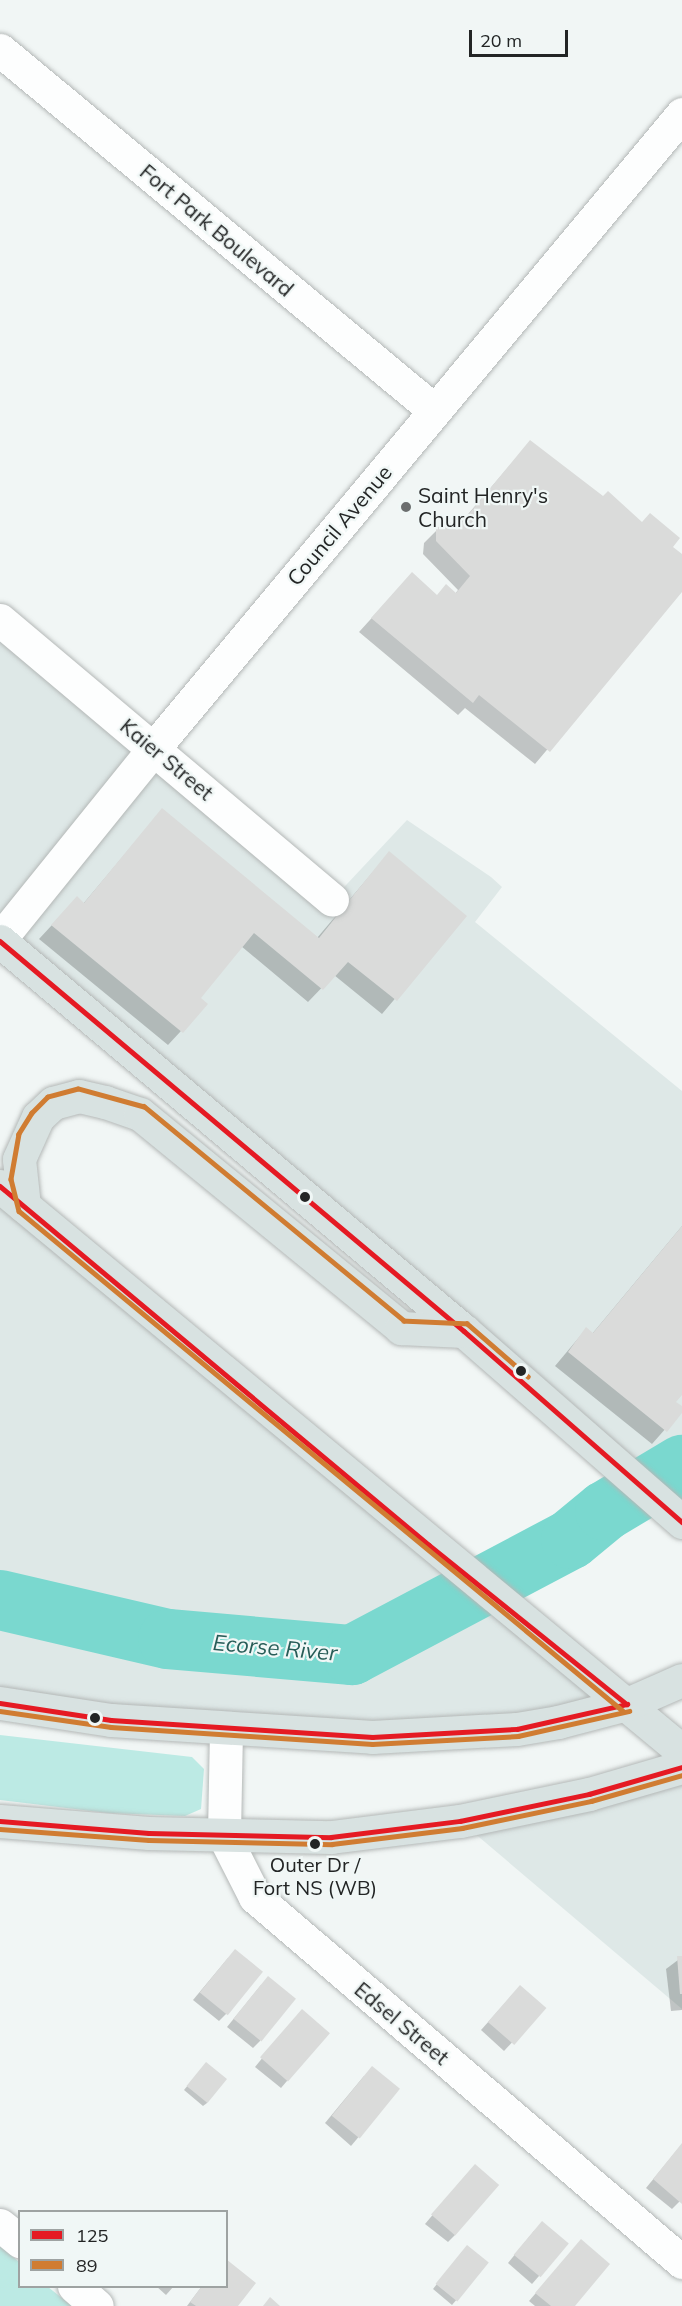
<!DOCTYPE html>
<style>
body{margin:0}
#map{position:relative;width:682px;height:2306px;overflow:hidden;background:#f1f6f5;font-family:Mulish,sans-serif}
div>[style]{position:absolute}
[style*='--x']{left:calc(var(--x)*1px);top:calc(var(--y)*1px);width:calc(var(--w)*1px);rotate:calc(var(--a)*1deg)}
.built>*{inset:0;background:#dee8e7}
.green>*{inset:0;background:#bceae4}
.shadow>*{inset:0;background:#0003}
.river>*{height:60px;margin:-30px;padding:0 30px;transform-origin:30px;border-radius:30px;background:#7ad8cf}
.building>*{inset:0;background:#dadbda;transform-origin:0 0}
.roads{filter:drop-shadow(0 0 2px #b4b8b7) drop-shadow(0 0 2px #b4b8b7)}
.minor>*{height:33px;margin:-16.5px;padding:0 16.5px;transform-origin:16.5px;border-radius:16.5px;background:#fdfefe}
.major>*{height:33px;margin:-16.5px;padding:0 16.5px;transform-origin:16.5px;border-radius:16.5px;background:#d8e2e1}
.bus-1>*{height:4.5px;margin:-2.25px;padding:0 2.25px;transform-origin:2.25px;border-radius:2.25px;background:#e51a23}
.bus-2>*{height:4.5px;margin:-2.25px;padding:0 2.25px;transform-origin:2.25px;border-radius:2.25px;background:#d07c32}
.dots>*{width:16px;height:16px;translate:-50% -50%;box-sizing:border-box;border:3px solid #f0f7f6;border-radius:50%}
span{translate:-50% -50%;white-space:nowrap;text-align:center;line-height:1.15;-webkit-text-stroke:4.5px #f0f7f6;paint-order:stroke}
.bus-label{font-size:20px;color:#232525}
.street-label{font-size:21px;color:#232525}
.poi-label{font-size:21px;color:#232525}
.left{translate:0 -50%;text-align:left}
.water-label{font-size:22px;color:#275d58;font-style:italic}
.legend{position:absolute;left:18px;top:2210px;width:210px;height:78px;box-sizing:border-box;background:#f0f7f6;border:2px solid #9ea3a2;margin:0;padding:8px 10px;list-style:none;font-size:18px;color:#232525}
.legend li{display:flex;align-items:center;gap:12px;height:30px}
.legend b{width:30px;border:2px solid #9ea3a2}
.scale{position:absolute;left:469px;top:30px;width:99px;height:27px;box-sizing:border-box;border:3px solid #232525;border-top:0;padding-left:8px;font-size:18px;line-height:21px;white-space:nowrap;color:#232525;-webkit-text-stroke:4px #f0f7f6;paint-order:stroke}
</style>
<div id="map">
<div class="built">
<i style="clip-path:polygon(0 620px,332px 900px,407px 820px,491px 877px,502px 887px,475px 922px,682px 1091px,682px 1522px,0 941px)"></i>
<i style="clip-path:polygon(0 1186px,627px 1704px,517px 1729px,0 1703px)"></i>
<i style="clip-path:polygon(682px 1767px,682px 2009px,460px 1821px)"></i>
</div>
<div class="green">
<i style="clip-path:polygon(0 1735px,192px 1757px,204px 1769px,201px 1809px,185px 1816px,108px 1813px,0 1800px)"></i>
<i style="clip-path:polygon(0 2246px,19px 2262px,20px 2286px,48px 2287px,72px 2306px,0 2306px)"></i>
</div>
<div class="shadow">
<i style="clip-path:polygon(530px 442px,682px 556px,682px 590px,535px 764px,465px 708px,458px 715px,359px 632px,399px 588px,436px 597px,455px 594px,458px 590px,423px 554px,424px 543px,437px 530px,457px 527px)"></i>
<i style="clip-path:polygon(162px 810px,317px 938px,389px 853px,465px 916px,382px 1014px,334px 975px,308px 1002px,241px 946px,199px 998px,206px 1004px,168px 1045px,39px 939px,64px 912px,83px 904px)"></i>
<i style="clip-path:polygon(682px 1226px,682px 1393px,674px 1402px,682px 1410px,652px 1444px,555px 1366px,586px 1329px,592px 1334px)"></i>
<i style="clip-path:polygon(682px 1957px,682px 2010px,671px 2011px,666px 1969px)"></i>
<i style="clip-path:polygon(228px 1958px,226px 2014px,219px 2021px,193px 2000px)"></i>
<i style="clip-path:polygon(261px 1985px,260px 2041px,253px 2048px,227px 2027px)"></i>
<i style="clip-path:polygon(513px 1994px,544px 2008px,504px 2051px,481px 2030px)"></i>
<i style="clip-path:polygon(294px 2019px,328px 2033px,281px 2088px,255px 2067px)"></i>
<i style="clip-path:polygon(203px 2067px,207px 2103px,203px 2106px,184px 2090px)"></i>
<i style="clip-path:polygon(364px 2076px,398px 2090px,351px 2146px,325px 2123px)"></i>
<i style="clip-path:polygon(682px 2144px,682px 2199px,672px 2209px,646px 2188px)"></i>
<i style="clip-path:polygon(467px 2174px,455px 2235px,448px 2242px,425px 2224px)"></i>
<i style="clip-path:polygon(534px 2231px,567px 2244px,532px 2284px,508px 2263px)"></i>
<i style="clip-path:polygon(574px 2249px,573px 2306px,535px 2306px,529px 2301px)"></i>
<i style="clip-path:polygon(463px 2251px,487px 2264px,452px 2305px,433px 2289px)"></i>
<i style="clip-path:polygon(156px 2286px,174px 2286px,166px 2295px)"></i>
<i style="clip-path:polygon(202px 2286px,236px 2306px,187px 2306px)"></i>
</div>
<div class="river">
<i style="--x:0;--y:1600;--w:172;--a:13.1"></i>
<i style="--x:168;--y:1639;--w:185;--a:5"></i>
<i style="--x:352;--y:1655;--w:248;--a:-27.9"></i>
<i style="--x:571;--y:1539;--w:44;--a:-39.5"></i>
<i style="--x:605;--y:1511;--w:90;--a:-30.9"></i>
</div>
<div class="building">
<i style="clip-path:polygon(530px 440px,603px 496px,608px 491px,642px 522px,650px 513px,680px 538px,673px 547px,682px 554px,682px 592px,550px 752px,479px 695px,473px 703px,371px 618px,412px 572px,437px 595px,446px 584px,456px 593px,470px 576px,436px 541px,436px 528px,449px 522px,459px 526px)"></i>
<i style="clip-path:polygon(162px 808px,319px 938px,389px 851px,467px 916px,397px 1001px,348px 962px,323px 990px,254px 933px,201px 998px,208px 1004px,183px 1033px,51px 925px,77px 896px,84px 903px)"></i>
<i style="clip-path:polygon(682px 1226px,682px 1395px,676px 1402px,682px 1406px,682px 1413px,667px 1432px,568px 1352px,586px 1327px,593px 1333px)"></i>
<i style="left:235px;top:1949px;width:36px;height:56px;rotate:39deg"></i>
<i style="clip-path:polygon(677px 1956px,682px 1956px,682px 1994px,680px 1994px)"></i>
<i style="left:268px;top:1976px;width:36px;height:55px;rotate:39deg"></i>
<i style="left:520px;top:1985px;width:35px;height:49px;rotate:41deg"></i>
<i style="left:302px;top:2009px;width:37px;height:64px;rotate:41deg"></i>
<i style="left:206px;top:2062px;width:27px;height:31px;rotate:39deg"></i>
<i style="left:372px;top:2066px;width:36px;height:64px;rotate:39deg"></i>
<i style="clip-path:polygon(682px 2143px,682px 2204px,653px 2179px)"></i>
<i style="left:475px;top:2164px;width:32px;height:67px;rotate:41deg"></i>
<i style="left:542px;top:2221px;width:35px;height:44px;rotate:40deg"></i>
<i style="clip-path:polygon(581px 2239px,610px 2264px,575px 2306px,551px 2306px,535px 2293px)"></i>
<i style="left:467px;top:2245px;width:28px;height:50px;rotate:39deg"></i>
<i style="clip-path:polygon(226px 2259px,256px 2283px,238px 2306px,196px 2306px,190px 2302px,202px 2286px,226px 2286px)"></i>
<i style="clip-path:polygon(270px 2297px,280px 2306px,263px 2306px)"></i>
</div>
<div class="roads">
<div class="minor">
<i style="--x:0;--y:50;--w:564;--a:39.68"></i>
<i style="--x:0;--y:620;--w:434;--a:40.1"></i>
<i style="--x:0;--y:939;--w:245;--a:-51.1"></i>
<i style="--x:154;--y:748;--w:825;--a:-50.21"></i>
<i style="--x:226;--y:1730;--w:106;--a:91.1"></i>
<i style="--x:224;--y:1836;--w:68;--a:63.1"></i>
<i style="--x:255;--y:1897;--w:562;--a:40.52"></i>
<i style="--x:0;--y:2225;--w:26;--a:39"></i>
<i style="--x:74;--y:2286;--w:30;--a:41"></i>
</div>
<div class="major">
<i style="--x:0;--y:941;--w:606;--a:40.05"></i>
<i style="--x:464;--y:1331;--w:290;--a:41.2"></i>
<i style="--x:0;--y:1186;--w:886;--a:39.64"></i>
<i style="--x:24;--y:1206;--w:47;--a:-96.1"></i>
<i style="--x:19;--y:1159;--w:46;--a:-65.7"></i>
<i style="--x:38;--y:1117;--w:21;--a:-43"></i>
<i style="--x:53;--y:1103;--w:27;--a:-15"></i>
<i style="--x:79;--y:1096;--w:27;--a:13"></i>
<i style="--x:105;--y:1102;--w:37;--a:19"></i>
<i style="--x:140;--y:1114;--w:338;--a:39.3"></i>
<i style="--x:401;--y:1328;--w:63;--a:2.7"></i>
<i style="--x:0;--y:1703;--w:112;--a:8.7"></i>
<i style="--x:111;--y:1720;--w:262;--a:3.7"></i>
<i style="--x:372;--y:1737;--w:145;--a:-3.2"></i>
<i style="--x:517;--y:1729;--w:42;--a:-9.7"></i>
<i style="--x:558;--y:1722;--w:71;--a:-14.6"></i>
<i style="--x:627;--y:1704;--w:60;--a:-23.6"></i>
<i style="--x:0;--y:1821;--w:149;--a:4.6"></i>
<i style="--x:149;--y:1833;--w:182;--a:1.3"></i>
<i style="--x:331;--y:1837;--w:130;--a:-7.1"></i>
<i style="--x:460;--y:1821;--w:132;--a:-11.8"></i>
<i style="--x:589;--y:1794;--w:97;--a:-16.2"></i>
</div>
</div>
<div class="bus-1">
<i style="--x:0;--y:941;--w:606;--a:40.05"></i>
<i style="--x:464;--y:1331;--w:290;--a:41.2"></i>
<i style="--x:0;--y:1186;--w:559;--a:39.92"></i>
<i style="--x:429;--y:1545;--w:254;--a:38.8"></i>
<i style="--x:0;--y:1703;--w:112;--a:8.7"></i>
<i style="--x:111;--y:1720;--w:262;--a:3.7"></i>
<i style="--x:372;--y:1737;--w:145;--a:-3.2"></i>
<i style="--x:517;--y:1729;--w:113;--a:-12.8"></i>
<i style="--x:0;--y:1821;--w:149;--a:4.6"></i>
<i style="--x:149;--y:1833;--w:182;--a:1.3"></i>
<i style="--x:331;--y:1837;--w:130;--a:-7.1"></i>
<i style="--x:460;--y:1821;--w:132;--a:-11.8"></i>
<i style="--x:589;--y:1794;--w:97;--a:-16.2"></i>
</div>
<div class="bus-2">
<i style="--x:528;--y:1377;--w:81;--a:-139"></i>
<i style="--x:467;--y:1324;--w:63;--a:-177.3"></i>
<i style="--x:404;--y:1321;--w:337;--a:-140.5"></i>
<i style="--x:144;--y:1107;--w:68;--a:-164.7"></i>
<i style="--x:78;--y:1089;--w:31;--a:165"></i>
<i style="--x:48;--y:1097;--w:23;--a:135"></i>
<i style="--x:32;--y:1113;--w:25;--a:122"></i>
<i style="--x:19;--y:1134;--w:46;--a:100.1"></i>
<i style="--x:11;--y:1179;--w:33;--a:76"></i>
<i style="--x:19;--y:1211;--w:783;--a:39.61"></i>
<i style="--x:0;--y:1711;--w:112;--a:8.2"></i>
<i style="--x:111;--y:1727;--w:262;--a:3.7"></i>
<i style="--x:372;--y:1744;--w:146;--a:-3.1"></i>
<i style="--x:518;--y:1736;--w:114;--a:-12.7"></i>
<i style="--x:0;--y:1829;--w:149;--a:4.2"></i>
<i style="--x:149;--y:1840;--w:183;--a:1.3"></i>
<i style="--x:332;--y:1844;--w:131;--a:-7"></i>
<i style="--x:462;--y:1828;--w:132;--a:-11.8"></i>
<i style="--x:591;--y:1801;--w:95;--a:-15.9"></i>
</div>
<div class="dots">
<i style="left:406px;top:507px;background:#6b6e6e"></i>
<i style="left:305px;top:1197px;background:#232525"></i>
<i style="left:521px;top:1371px;background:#232525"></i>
<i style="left:95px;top:1718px;background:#232525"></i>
<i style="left:315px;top:1844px;background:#232525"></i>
</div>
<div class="bus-label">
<span style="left:315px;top:1876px">Outer Dr /<br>Fort NS (WB)</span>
</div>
<div class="street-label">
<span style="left:217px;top:230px;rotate:40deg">Fort Park Boulevard</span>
<span style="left:339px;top:525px;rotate:-50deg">Council Avenue</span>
<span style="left:167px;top:759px;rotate:40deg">Kaier Street</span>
<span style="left:402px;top:2023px;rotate:40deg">Edsel Street</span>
</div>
<div class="poi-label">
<span class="left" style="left:418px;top:507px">Saint Henry's<br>Church</span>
</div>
<div class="water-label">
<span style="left:275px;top:1648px;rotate:5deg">Ecorse River</span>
</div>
<ul class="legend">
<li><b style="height:8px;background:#e51a23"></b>125</li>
<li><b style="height:8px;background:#d07c32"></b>89</li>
</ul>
<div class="scale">20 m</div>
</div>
